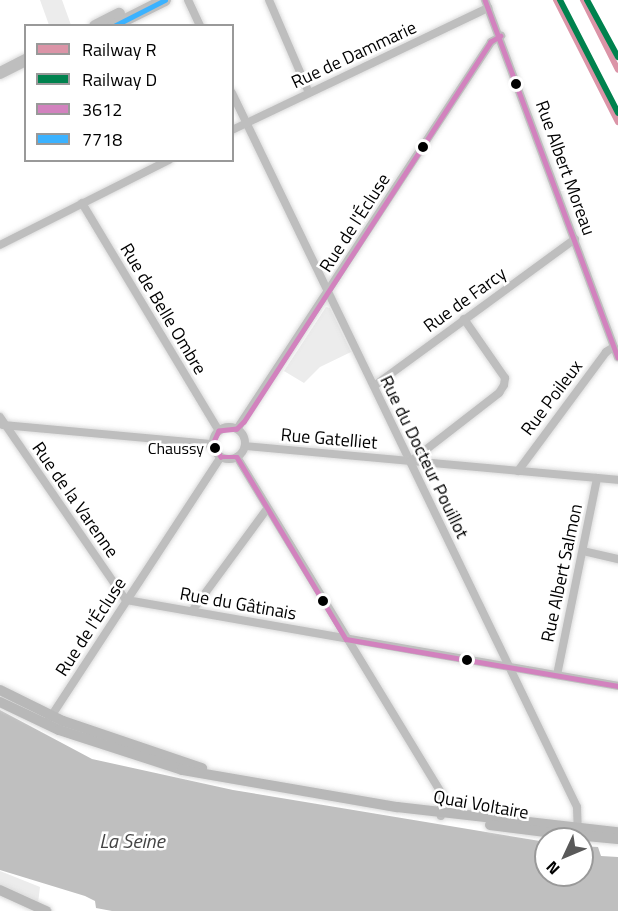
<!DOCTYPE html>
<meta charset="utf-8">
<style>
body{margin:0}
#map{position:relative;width:618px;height:911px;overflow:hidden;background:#fff;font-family:"Titillium Web",sans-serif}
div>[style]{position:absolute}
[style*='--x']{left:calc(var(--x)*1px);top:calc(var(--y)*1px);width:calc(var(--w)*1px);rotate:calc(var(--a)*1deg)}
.green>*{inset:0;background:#ececec}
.water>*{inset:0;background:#bfbfbf}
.roads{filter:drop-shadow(0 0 2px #dbdbdb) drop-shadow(0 0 2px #dbdbdb)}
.street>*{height:8px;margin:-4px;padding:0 4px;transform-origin:4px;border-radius:4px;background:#bebebe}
.street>.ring{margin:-4px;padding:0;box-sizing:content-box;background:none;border:8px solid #bebebe;border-radius:50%}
.secondary>*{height:10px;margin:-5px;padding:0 5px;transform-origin:5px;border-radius:5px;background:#b8b8b8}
.primary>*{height:12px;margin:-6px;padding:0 6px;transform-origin:6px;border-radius:6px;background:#bebebe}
.bus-1>*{height:4.5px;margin:-2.25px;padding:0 2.25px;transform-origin:2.25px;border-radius:2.25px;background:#d282be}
.bus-2>*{height:4.5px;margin:-2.25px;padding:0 2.25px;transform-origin:2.25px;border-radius:2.25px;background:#3bb2ff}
.rail-1>*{height:6px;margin:-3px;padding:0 3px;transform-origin:3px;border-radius:3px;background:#db94a7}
.rail-2>*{height:6px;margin:-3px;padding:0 3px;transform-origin:3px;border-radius:3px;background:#00824e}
.dots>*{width:16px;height:16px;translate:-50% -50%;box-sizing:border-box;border:3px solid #fff;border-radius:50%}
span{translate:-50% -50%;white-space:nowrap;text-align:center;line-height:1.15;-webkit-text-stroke:5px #fff;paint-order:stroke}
.bus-label{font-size:16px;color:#000}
.right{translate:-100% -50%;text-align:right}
.street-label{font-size:18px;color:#000}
.water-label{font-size:20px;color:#444;font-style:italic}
.legend{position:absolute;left:24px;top:24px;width:210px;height:138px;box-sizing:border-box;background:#fff;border:2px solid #999;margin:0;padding:8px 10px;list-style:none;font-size:18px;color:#000}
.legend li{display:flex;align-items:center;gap:12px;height:30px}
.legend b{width:30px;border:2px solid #999}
.north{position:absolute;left:534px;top:827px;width:60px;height:60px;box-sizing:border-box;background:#fff;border:2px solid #999;border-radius:50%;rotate:226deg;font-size:16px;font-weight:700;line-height:24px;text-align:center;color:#000}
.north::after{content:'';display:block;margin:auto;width:21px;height:27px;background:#595959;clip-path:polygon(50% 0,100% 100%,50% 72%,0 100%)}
</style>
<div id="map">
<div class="green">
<i style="clip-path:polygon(40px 0,62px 0,71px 25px,49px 25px)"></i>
<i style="clip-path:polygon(326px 307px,330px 308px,351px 352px,320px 367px,304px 383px,284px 371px)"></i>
<i style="clip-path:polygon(0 871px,40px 887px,38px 903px,0 888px)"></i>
</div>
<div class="water">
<i style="clip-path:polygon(0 710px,92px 759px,233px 790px,546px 842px,546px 875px,582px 875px,582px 846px,598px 847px,601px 856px,618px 857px,618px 911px,112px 911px,96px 908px,95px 901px,85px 896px,0 870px)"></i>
</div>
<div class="roads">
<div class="street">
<i style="--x:188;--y:0;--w:29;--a:65"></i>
<i style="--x:269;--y:0;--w:101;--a:66.7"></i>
<i style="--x:485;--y:0;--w:381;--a:69.6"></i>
<i style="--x:232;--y:93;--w:793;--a:64.21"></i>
<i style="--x:577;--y:807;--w:24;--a:88"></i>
<i style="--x:232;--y:130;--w:284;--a:-25.5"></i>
<i style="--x:82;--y:203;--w:266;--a:59"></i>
<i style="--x:0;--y:245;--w:189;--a:-26.7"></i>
<i style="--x:374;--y:386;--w:249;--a:-36.2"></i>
<i style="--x:0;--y:417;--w:222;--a:55.5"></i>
<i style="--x:3;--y:425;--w:211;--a:5.2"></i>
<i class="ring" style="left:213px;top:427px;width:24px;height:24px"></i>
<i style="--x:237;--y:429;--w:463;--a:-56.7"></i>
<i style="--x:491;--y:42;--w:12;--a:-31"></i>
<i style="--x:245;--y:446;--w:375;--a:5.2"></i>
<i style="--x:237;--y:457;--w:394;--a:58.7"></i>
<i style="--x:442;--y:794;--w:22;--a:93"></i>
<i style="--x:410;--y:462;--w:113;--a:-37.8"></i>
<i style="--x:499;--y:393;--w:9;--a:-58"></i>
<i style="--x:504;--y:385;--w:7;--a:-82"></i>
<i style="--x:505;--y:378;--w:72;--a:-124.8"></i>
<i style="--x:518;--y:471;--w:148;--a:-53.5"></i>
<i style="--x:606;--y:352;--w:9;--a:-32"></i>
<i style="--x:583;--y:551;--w:36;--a:13"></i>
<i style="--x:126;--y:600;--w:499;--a:9.9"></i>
<i style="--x:192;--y:611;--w:127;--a:-53.7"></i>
<i style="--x:557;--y:675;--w:201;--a:-78.5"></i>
<i style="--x:50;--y:718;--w:312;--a:-56.8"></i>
</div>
<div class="secondary">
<i style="--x:0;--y:690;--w:70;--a:26.2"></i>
<i style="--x:63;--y:721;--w:147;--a:18.7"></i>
<i style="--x:0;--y:702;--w:65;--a:25.4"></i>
<i style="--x:59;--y:730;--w:129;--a:18"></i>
<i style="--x:182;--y:770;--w:218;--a:9.8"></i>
<i style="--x:397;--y:807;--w:222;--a:6.5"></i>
<i style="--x:490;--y:825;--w:72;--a:7.2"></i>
<i style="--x:576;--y:835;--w:42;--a:5.4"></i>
<i style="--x:0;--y:890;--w:51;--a:24.5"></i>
</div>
<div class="primary">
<i style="--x:95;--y:26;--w:27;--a:-27"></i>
<i style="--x:113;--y:26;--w:58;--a:-26.6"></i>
<i style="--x:0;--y:73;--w:29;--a:-27"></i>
</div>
</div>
<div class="bus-1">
<i style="--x:485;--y:0;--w:381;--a:69.6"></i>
<i style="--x:501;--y:36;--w:12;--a:149"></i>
<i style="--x:491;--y:42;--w:453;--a:123"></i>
<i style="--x:244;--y:422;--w:10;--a:135"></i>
<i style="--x:237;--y:429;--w:18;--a:174"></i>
<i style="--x:219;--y:431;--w:14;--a:115"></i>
<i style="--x:213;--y:444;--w:15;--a:58"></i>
<i style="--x:221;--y:457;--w:16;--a:0"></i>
<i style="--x:237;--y:457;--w:212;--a:59.1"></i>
<i style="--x:346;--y:639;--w:276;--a:9.8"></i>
</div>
<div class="bus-2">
<i style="--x:114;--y:26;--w:57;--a:-27"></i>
</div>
<div class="rail-1">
<i style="--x:556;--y:0;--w:137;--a:63.1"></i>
<i style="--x:583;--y:0;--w:78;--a:63.4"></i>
</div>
<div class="rail-2">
<i style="--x:560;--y:0;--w:127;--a:62.8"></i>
<i style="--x:587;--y:0;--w:65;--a:61.5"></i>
</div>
<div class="dots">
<i style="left:516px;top:84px;background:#000"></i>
<i style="left:423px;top:147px;background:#000"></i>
<i style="left:215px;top:448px;background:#000"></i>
<i style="left:323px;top:601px;background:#000"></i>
<i style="left:467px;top:660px;background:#000"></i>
</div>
<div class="bus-label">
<span class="right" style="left:204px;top:448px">Chaussy</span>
</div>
<div class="street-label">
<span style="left:354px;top:55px;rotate:-25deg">Rue de Dammarie</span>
<span style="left:565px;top:168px;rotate:70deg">Rue Albert Moreau</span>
<span style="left:355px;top:223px;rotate:-57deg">Rue de l'Écluse</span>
<span style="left:465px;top:300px;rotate:-36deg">Rue de Farcy</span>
<span style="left:163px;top:309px;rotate:59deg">Rue de Belle Ombre</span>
<span style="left:552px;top:398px;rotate:-53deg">Rue Poileux</span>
<span style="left:329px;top:439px;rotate:5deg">Rue Gatelliet</span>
<span style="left:424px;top:457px;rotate:64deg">Rue du Docteur Pouillot</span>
<span style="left:75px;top:500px;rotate:55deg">Rue de la Varenne</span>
<span style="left:562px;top:573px;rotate:-78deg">Rue Albert Salmon</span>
<span style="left:238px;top:604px;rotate:10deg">Rue du Gâtinais</span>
<span style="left:91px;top:627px;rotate:-57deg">Rue de l'Écluse</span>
<span style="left:481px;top:805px;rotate:10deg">Quai Voltaire</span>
</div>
<div class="water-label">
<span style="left:132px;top:840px">La Seine</span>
</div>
<ul class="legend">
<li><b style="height:8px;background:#db94a7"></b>Railway R</li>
<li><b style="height:8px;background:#00824e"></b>Railway D</li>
<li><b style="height:8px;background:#d282be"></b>3612</li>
<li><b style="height:8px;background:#3bb2ff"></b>7718</li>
</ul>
<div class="north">N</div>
</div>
